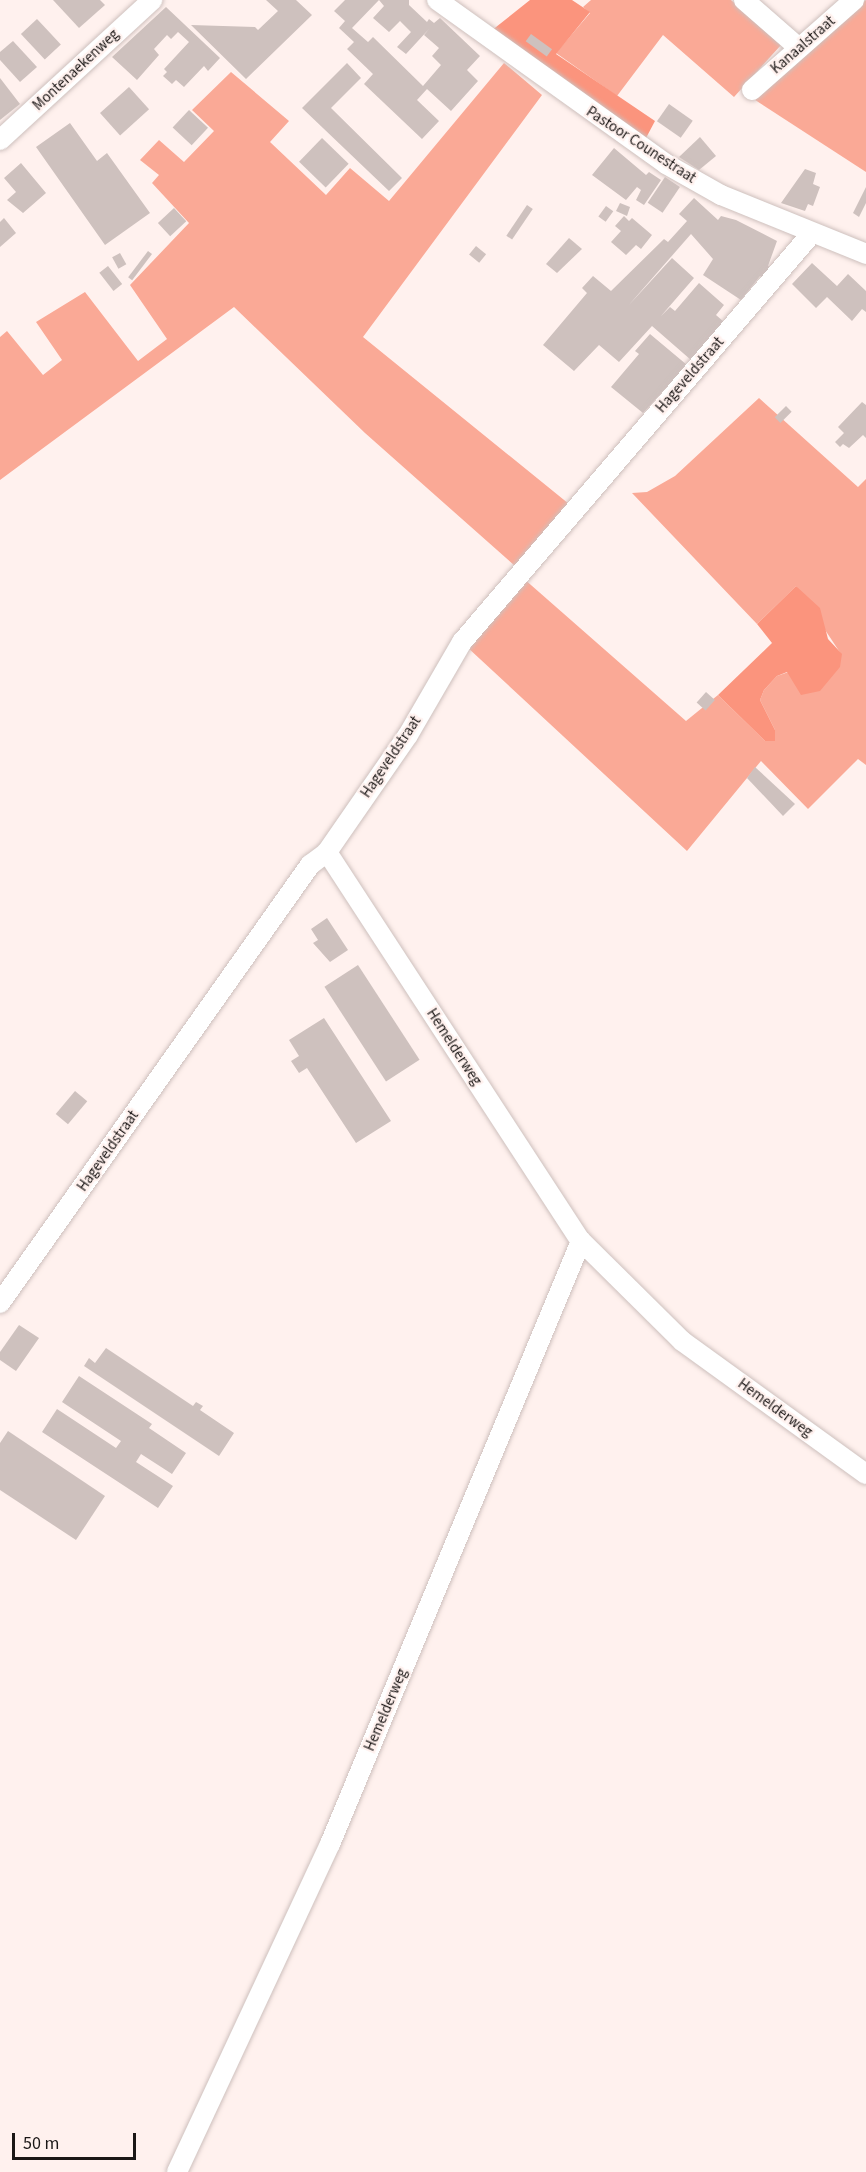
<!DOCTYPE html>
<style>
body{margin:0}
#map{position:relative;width:866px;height:2172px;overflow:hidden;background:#fff1ee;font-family:"Source Sans 3",sans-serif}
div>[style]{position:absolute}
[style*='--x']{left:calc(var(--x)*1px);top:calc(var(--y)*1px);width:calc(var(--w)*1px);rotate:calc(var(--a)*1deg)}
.green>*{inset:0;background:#faa996}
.forest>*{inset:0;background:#fb947d}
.building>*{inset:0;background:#cec1be;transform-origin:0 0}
.roads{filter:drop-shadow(0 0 2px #cec0bd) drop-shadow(0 0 2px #cec0bd)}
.street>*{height:20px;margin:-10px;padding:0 10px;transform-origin:10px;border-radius:10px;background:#fff}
span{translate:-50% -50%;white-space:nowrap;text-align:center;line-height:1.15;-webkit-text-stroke:4.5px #fff1ee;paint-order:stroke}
.street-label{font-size:15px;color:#1b1716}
.scale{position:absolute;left:12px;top:2133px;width:124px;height:27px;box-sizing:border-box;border:3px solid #1b1716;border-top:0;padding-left:8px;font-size:18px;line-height:21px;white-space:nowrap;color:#1b1716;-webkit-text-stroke:4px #fff1ee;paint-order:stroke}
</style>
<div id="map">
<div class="green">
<i style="clip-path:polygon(591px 0,731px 0,781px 45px,734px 97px,663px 35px,617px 96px,556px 53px,590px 13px,583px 7px)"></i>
<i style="clip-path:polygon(866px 0,866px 172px,749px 96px)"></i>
<i style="clip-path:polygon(504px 63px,542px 95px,363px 337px,569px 504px,515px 566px,365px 433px,234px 307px,0 480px,0 337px,7px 331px,43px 375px,62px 360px,36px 322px,85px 292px,138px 361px,167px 339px,130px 285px,189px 223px,152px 183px,159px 175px,140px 160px,159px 140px,184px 162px,214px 131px,192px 110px,231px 72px,289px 121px,270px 142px,326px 195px,350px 168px,389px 201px)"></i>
<i style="clip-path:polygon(759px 398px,858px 487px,866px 479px,866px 765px,858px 759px,808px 809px,761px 761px,687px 851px,467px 647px,523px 578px,686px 721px,718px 695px,765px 741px,775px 730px,760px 700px,764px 690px,777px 676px,841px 654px,796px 586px,757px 624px,632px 493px,647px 492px,675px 476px)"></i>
</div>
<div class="forest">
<i style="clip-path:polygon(530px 0,572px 0,590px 12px,556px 54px,655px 121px,646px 138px,491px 31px)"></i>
<i style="clip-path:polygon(796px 586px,820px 608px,828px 639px,842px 654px,840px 667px,820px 691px,801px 695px,787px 672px,777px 676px,764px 690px,760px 700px,775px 730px,775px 741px,765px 741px,718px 695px,772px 643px,757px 624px)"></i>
</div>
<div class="building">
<i style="clip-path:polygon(53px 0,100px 0,105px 5px,79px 28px)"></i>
<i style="clip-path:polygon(266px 0,296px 0,312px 15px,246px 79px,191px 25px,255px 27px,258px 30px,278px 11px)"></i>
<i style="clip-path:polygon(evenodd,345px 0,409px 0,409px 5px,427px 22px,429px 19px,434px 23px,440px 18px,480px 56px,467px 70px,478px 81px,451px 111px,427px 89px,417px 100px,439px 121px,422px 139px,364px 84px,373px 74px,347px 49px,354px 42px,339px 28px,345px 21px,334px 11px,345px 0,379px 0,384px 6px,373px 18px,389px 32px,400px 21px,411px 32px,397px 47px,406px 54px,429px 29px,424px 35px,439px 48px,432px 56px,441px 65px,423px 86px,373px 37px,368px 42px,352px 28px,379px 0)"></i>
<i style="clip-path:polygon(166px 7px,220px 58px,208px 71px,204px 66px,184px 87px,176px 80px,172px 84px,163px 76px,167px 72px,164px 69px,189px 42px,178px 32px,171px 39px,167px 35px,154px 49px,159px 55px,137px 80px,112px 57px)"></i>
<i style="left:37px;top:19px;width:35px;height:22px;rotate:47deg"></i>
<i style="left:531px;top:34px;width:26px;height:9px;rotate:36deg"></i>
<i style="clip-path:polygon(13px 41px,37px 67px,20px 82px,0 60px,0 52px)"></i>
<i style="clip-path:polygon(347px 63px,361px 78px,331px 108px,402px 178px,389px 191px,302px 108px)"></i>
<i style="clip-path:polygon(0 78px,20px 104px,0 120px)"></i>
<i style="left:129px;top:87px;width:30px;height:39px;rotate:48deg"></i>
<i style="left:669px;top:104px;width:29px;height:21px;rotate:35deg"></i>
<i style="left:189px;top:110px;width:26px;height:24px;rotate:43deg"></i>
<i style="clip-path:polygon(70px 123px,97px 161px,107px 153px,150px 213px,105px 245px,36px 147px)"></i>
<i style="clip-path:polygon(700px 137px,716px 156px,699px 170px,679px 157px)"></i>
<i style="left:322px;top:138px;width:37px;height:33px;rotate:44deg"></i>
<i style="clip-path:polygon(614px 148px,646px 175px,649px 172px,661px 180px,644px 205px,636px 200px,641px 190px,637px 187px,626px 200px,592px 175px)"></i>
<i style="clip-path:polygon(21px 163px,46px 193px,23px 213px,7px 200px,16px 192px,4px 178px)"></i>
<i style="clip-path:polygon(805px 169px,816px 173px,813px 184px,820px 187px,813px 206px,808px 204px,805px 211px,781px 203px)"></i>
<i style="left:665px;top:177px;width:18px;height:31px;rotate:34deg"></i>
<i style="clip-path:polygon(866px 187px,866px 203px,859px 217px,853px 213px)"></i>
<i style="clip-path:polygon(694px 198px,718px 220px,721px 216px,736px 220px,777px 241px,768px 266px,774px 269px,766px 279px,760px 276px,741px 300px,703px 275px,713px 259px,691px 234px,628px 306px,672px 258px,694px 278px,661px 316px,670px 307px,675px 311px,699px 283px,724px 305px,716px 315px,724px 322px,691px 360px,652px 326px,619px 362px,599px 345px,574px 371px,543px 345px,587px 293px,582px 288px,593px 276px,611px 291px,664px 239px,668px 242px,687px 221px,679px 214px)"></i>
<i style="clip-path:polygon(620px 203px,630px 207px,627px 216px,616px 211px)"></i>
<i style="left:527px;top:205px;width:7px;height:37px;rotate:34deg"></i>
<i style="left:606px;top:206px;width:9px;height:13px;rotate:36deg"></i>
<i style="left:174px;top:208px;width:18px;height:22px;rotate:47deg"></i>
<i style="clip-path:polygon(624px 216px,629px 221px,632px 218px,652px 235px,641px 249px,636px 245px,626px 255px,611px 242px,621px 231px,615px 226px)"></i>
<i style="clip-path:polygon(4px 218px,16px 233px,0 247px,0 222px)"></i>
<i style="clip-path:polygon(569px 238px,582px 249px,557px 273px,546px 264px)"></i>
<i style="left:476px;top:246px;width:13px;height:11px;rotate:39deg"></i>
<i style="left:148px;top:251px;width:5px;height:33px;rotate:37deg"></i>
<i style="left:120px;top:253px;width:13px;height:9px;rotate:61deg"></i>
<i style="clip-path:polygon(812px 263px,837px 286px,848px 274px,866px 291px,866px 312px,862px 309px,852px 321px,827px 297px,816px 308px,792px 284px)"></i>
<i style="left:108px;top:266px;width:23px;height:11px;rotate:52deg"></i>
<i style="clip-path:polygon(650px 334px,687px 365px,643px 413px,611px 387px,639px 354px,635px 351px)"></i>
<i style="clip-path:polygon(862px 402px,866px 405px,866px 438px,863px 435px,849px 448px,843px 444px,840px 447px,835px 442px,844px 433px,838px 427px)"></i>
<i style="left:786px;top:406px;width:8px;height:16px;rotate:45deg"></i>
<i style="left:706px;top:692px;width:12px;height:14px;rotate:42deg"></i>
<i style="clip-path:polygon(755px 767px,795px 804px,783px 816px,747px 778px)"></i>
<i style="clip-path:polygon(327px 918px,348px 950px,330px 962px,313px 943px,318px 940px,311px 929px)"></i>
<i style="left:358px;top:965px;width:113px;height:40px;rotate:57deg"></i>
<i style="clip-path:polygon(324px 1018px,391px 1121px,356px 1143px,307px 1068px,299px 1073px,291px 1061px,299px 1056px,289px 1040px)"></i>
<i style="left:75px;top:1091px;width:16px;height:30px;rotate:40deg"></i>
<i style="clip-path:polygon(19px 1325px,39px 1338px,16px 1371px,0 1360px,0 1352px)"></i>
<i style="clip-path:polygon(106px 1348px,193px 1406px,196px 1402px,203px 1406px,200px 1410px,234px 1433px,219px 1456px,84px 1366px,89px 1358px,95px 1363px)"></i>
<i style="clip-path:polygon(79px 1376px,152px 1424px,149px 1428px,186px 1453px,172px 1474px,141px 1454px,136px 1462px,173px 1486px,158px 1508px,42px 1432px,57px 1409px,116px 1448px,121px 1441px,62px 1402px)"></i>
<i style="clip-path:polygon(8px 1431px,105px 1496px,76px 1540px,0 1490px,0 1443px)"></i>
</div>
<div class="roads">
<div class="street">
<i style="--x:437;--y:0;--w:282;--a:35.6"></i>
<i style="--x:666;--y:164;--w:63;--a:29.4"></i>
<i style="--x:721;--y:195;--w:157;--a:22.1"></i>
<i style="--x:744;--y:0;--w:73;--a:41.1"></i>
<i style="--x:752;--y:90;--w:136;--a:-41.4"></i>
<i style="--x:0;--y:140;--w:207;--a:-42.6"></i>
<i style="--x:327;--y:852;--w:465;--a:56.9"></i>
<i style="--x:581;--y:1241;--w:142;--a:44.7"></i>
<i style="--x:682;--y:1341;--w:227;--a:35.9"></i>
<i style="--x:0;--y:1303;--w:537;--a:-54.71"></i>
<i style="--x:310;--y:865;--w:21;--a:-37"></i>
<i style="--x:327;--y:852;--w:142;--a:-55.3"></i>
<i style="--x:408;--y:735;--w:108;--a:-59.9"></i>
<i style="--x:462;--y:642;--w:538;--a:-49.44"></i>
<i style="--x:177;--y:2172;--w:362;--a:-65"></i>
<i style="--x:330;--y:1844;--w:653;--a:-67.4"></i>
</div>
</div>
<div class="street-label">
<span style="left:803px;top:45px;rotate:-41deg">Kanaalstraat</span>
<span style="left:76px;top:70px;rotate:-43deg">Montenaekenweg</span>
<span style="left:641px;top:145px;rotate:33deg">Pastoor Counestraat</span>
<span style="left:690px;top:375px;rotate:-49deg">Hageveldstraat</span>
<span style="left:391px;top:757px;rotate:-56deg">Hageveldstraat</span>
<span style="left:454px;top:1047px;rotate:57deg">Hemelderweg</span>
<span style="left:108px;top:1151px;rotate:-55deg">Hageveldstraat</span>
<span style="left:775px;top:1408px;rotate:36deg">Hemelderweg</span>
<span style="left:386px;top:1710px;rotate:-67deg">Hemelderweg</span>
</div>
<div class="scale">50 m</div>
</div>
